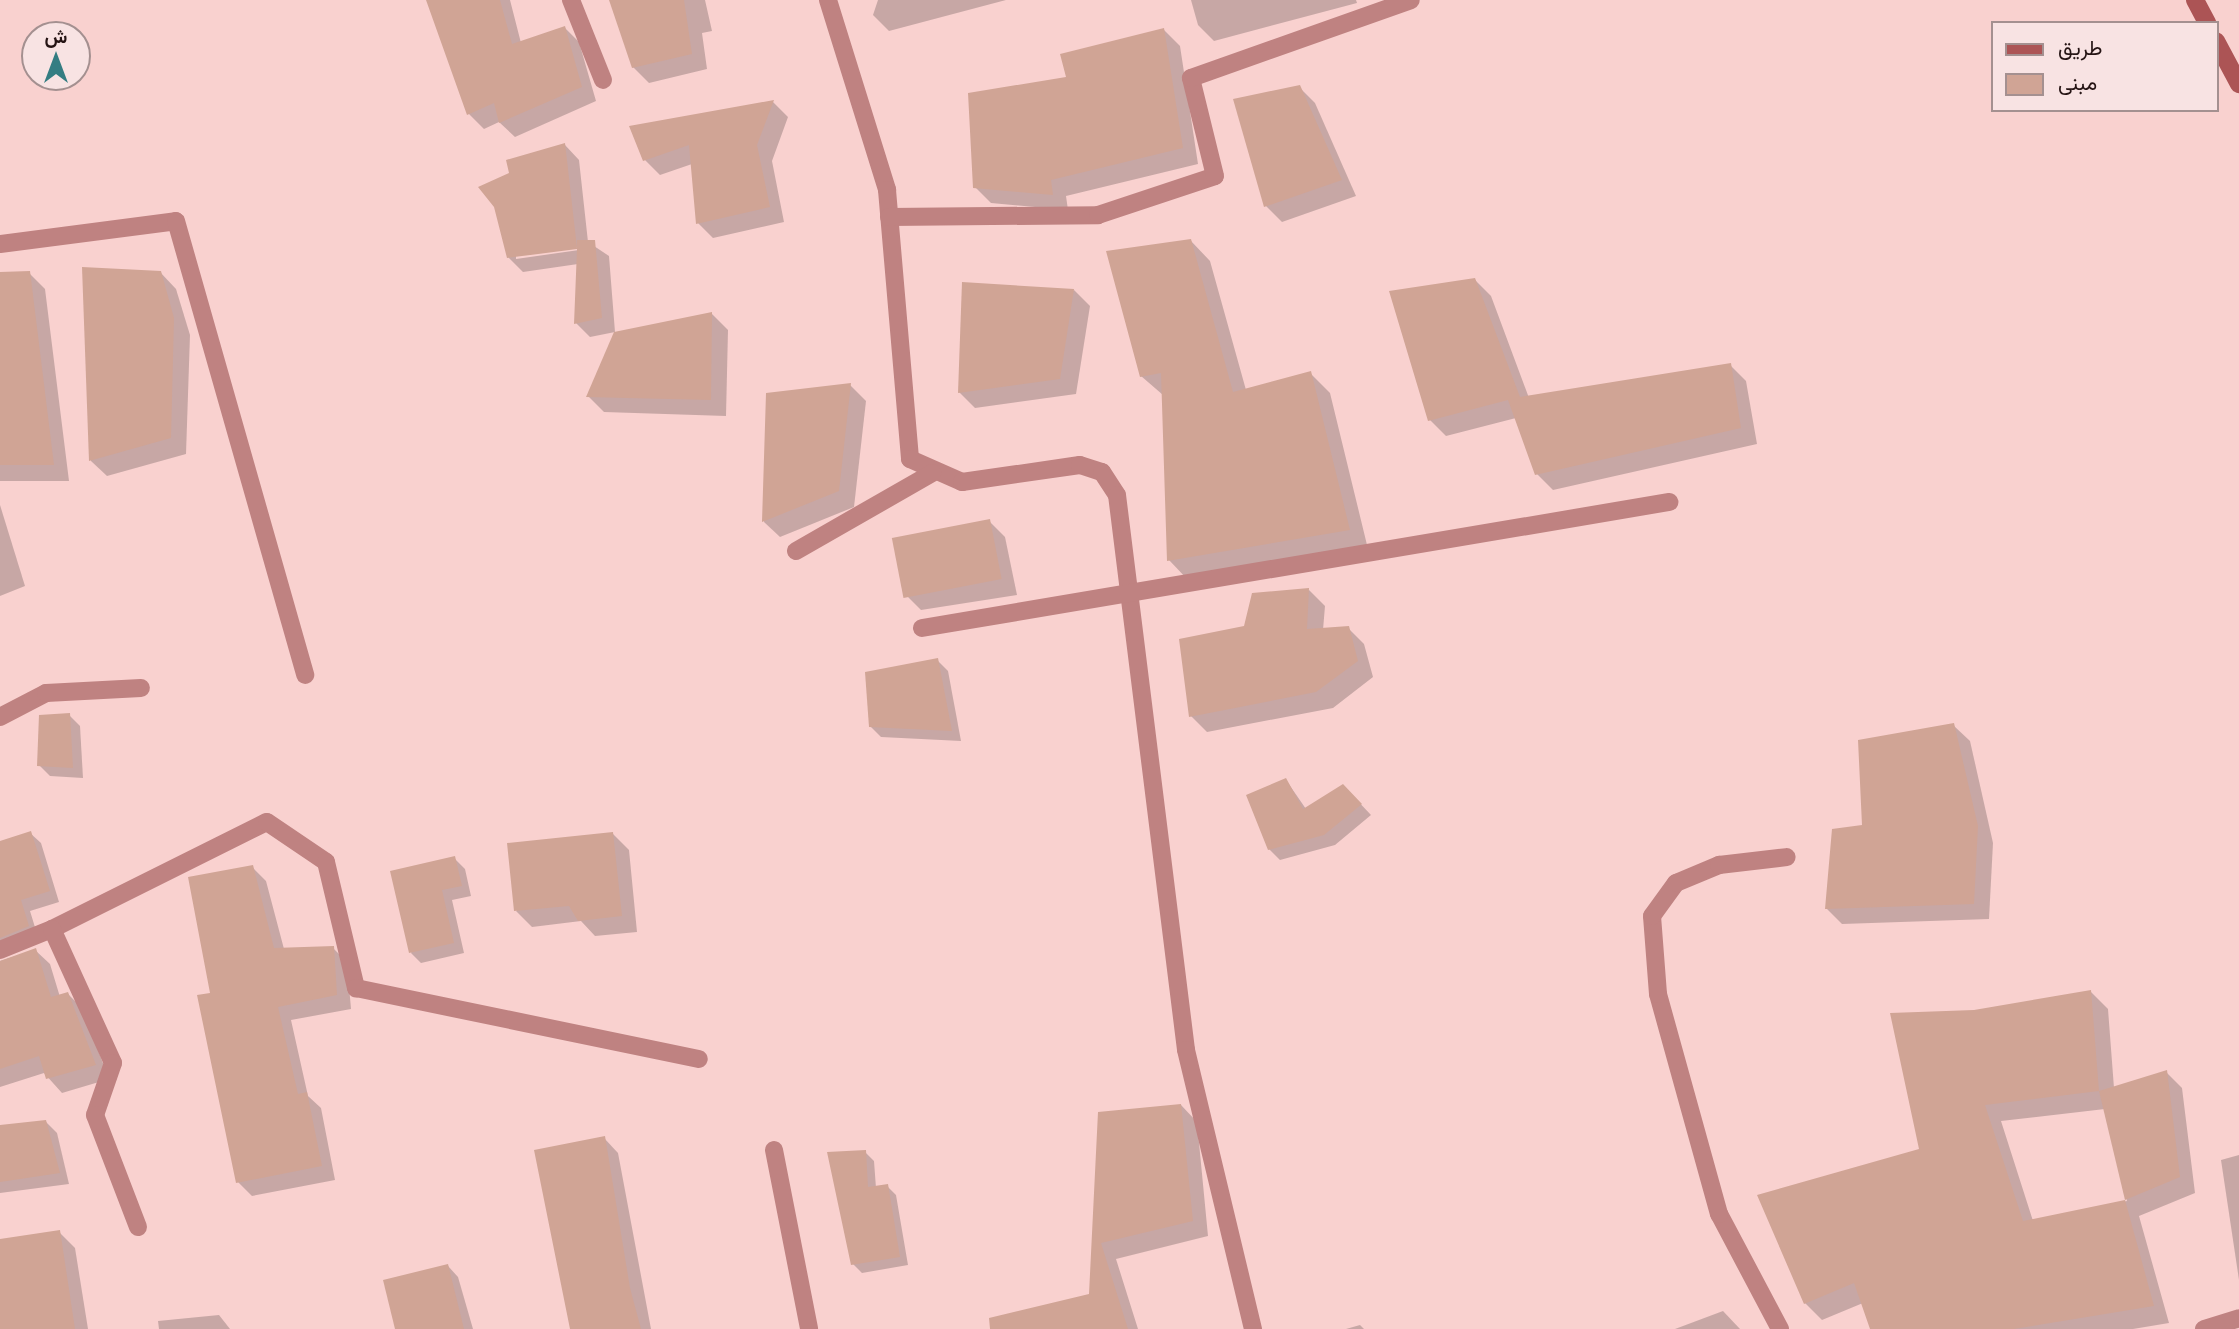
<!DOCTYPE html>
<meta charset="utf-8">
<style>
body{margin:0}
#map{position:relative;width:2239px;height:1329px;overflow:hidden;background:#f9d1cf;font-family:Roboto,Vazirmatn,sans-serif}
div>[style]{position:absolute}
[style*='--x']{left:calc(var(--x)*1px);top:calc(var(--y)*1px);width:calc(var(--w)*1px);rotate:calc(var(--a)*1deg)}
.shadow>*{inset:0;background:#0003}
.building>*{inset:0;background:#d0a495;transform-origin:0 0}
.street>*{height:18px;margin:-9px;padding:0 9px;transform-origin:9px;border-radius:9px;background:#bf8281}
.secondary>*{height:18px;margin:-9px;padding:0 9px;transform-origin:9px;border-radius:9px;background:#ac5455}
span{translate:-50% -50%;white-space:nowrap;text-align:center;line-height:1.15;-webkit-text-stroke:5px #f8e3e3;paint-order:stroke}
.legend{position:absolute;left:1991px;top:21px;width:228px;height:91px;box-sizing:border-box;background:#f8e3e3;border:2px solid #a49090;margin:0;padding:9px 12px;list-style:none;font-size:21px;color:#251414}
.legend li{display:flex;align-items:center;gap:14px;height:35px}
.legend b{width:35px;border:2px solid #a49090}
.north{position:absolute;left:21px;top:21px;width:70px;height:70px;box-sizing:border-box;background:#f8e3e3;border:2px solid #a49090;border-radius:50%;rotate:0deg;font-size:19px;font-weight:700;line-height:28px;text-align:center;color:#251414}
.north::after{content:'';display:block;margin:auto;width:24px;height:32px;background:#347d82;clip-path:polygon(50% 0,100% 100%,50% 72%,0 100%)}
</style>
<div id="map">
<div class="shadow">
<i style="clip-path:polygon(428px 0,510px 0,521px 43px,565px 28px,579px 42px,596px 101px,515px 137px,499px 122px,484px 129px,469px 114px)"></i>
<i style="clip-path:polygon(611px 0,705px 0,712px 31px,702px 33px,707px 69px,649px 83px,633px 67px)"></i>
<i style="clip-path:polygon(878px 0,1006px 0,889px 31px,873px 15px)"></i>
<i style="clip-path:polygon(1191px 0,1356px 0,1357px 3px,1214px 41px,1198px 25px)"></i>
<i style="clip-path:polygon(1164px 30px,1180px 46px,1198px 164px,1066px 196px,1068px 210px,991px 203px,975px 187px,1068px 79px)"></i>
<i style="clip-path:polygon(1299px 87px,1315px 103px,1356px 196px,1282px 222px,1266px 206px,1235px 101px)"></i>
<i style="clip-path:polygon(773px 102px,788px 117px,772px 161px,784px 222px,713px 238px,698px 223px,692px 164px,660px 175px,645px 160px,632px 127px)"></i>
<i style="clip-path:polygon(evenodd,565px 145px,579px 160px,588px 242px,609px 256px,615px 332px,590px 337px,576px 323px,578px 264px,523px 272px,508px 257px,565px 145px,585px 246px,586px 249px,516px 259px,516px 255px,585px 246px)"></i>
<i style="clip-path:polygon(1191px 241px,1210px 261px,1246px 390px,1310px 373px,1330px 393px,1368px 549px,1188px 580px,1169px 560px,1163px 395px,1141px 376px)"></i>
<i style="clip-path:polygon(83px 269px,160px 272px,176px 289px,190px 335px,186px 454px,107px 476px,91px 461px)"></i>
<i style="clip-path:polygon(29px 273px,45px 289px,69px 481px,0 481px,0 274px)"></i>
<i style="clip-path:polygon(1475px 280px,1491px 296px,1529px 398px,1730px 365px,1746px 381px,1757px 444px,1553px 490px,1537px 474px,1516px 418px,1446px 436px,1430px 420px)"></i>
<i style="clip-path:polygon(1074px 290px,1090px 306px,1076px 394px,975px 408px,959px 392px)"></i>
<i style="clip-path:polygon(712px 314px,728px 330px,726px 416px,604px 412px,588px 396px)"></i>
<i style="clip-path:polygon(850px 385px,866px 401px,854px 507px,780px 537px,764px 522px,768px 394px)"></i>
<i style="clip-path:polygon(0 505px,25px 586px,0 596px)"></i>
<i style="clip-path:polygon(989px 521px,1005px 537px,1017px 595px,921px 610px,905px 594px)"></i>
<i style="clip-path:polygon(1309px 590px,1325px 606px,1323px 630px,1348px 628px,1364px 644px,1373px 677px,1333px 708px,1207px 732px,1191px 716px,1246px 627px)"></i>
<i style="clip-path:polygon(937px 660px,948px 671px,961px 741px,881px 737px,870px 726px)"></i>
<i style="clip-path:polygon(69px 715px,80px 726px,83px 778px,50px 776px,39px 765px)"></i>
<i style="clip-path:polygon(1953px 725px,1970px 741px,1993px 843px,1989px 919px,1842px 924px,1826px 908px,1864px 827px)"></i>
<i style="clip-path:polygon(1286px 780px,1306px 809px,1354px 797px,1371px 815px,1335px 845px,1280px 860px,1269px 849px)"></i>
<i style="clip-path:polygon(30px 833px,41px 843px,59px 902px,30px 911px,38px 937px,0 955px,0 842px)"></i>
<i style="clip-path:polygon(613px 834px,629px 850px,637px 932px,595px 936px,581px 921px,532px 927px,516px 911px)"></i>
<i style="clip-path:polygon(454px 858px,465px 869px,471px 896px,452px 900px,464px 953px,421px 963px,411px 953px)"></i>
<i style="clip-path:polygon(252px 867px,266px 881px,284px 949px,333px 948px,347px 962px,351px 1009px,291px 1020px,308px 1096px,321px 1108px,335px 1180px,252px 1196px,238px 1182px,212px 994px)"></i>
<i style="clip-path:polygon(35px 950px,50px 964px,60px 997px,68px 994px,82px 1008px,109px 1079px,62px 1093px,44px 1073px,0 1087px,0 961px)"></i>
<i style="clip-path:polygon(evenodd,2091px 992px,2108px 1009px,2114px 1088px,2166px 1072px,2182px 1088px,2195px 1193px,2139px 1216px,2169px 1323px,2133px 1329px,1872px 1329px,1863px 1303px,1822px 1320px,1805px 1303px,1921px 1150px,1974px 1012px,2091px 992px,2105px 1109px,2127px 1201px,2033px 1221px,2001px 1121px,2105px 1109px)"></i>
<i style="clip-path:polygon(1181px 1105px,1197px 1122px,1208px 1236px,1116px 1259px,1138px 1329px,1039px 1329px,1091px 1296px,1100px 1113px)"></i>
<i style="clip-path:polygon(46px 1122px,57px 1133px,69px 1184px,0 1193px,0 1127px)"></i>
<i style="clip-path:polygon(604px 1138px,618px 1153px,651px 1329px,575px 1329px)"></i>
<i style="clip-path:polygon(865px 1152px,874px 1161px,876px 1188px,887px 1186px,896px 1195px,908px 1265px,862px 1273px,853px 1264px)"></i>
<i style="clip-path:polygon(2239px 1155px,2239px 1280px,2221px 1160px)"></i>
<i style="clip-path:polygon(59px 1232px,75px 1248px,88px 1329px,0 1329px,0 1241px)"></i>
<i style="clip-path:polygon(448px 1266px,458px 1277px,473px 1329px,397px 1329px)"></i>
<i style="clip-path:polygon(1723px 1311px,1740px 1329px,1675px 1329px)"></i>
<i style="clip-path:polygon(219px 1315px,230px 1329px,159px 1329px,158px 1321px)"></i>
<i style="clip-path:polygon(1360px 1325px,1364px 1329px,1346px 1329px)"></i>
</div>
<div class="building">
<i style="clip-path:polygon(426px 0,500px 0,512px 44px,565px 26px,582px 87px,499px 123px,494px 103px,467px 115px)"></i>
<i style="clip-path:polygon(609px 0,684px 0,692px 54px,632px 68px)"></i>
<i style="clip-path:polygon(1164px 28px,1183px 148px,1051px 180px,1053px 195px,973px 188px,968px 93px,1066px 77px,1060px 54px)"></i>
<i style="clip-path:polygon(1300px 85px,1342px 180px,1264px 207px,1233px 99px)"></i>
<i style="clip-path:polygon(774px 100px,757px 145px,770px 207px,696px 224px,689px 145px,643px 161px,629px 126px)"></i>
<i style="clip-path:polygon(565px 143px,577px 248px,577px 240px,595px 240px,602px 318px,574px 324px,577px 249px,507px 258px,494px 207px,478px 187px,509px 173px,506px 160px)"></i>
<i style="clip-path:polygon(1191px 239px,1233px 392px,1311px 371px,1350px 530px,1167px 561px,1161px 373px,1140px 377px,1106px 251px)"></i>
<i style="clip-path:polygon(82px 267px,161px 271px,174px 318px,171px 438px,89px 461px)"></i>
<i style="clip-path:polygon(30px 271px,54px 465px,0 465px,0 272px)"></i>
<i style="clip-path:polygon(1475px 278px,1520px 397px,1731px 363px,1741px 428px,1535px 475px,1508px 400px,1428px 421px,1389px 291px)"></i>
<i style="clip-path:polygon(962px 282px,1074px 289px,1060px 379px,958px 393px)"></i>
<i style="clip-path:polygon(712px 312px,711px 400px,586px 397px,614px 332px)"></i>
<i style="clip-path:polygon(851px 383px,839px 491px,762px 522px,766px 393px)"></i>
<i style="left:990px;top:519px;width:61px;height:100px;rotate:79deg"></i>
<i style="clip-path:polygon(1309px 588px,1307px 629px,1349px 626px,1358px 661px,1316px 692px,1189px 717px,1179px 639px,1244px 626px,1252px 593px)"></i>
<i style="clip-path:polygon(938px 658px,952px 731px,869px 727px,865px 672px)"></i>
<i style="clip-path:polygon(70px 713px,73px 768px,37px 766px,39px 715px)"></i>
<i style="clip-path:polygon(1954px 723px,1978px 826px,1974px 904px,1825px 909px,1832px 829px,1862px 825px,1858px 740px)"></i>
<i style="clip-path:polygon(1286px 778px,1303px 809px,1343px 784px,1362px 804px,1324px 835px,1268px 850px,1246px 795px)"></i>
<i style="clip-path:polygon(31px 831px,50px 891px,21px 900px,29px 926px,0 938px,0 841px)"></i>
<i style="clip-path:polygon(613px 832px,622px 916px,578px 921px,569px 906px,514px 911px,507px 843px)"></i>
<i style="clip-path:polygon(455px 856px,462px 886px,442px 890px,454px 943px,409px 953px,390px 871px)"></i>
<i style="clip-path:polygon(253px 865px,274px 948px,334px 946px,337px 995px,278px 1007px,298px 1094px,307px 1092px,322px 1166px,236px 1183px,197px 995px,210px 993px,188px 877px)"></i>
<i style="clip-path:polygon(36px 948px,51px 997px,68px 992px,96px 1065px,46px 1079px,39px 1056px,0 1069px,0 961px)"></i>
<i style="clip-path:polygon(2091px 990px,2099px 1091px,1985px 1105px,2023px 1221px,2125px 1200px,2154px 1306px,2014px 1329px,1870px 1329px,1854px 1283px,1804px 1304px,1757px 1195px,1919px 1149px,1890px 1013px,1974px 1010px)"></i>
<i style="clip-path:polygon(2167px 1070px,2180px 1177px,2125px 1200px,2099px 1091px)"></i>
<i style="clip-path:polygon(1181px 1104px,1193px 1221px,1101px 1243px,1128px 1329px,990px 1329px,989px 1318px,1089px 1294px,1098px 1112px)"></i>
<i style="clip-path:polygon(46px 1120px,60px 1173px,0 1182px,0 1125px)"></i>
<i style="clip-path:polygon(605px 1136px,630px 1288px,641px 1329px,570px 1329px,534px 1150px)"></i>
<i style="clip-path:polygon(866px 1150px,868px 1187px,888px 1184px,900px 1257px,851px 1265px,827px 1152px)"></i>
<i style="clip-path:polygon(60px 1230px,75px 1329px,0 1329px,0 1239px)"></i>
<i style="clip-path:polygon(448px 1264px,464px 1329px,395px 1329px,383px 1280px)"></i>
</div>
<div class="street">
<i style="--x:571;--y:0;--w:86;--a:68.2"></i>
<i style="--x:828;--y:0;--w:199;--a:72.7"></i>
<i style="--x:887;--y:190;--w:270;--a:85.1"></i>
<i style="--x:910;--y:459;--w:57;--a:23.9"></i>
<i style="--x:962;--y:482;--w:119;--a:-8.2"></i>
<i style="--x:1080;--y:465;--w:23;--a:18"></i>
<i style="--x:1102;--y:472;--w:27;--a:57"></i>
<i style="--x:1117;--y:495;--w:559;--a:82.91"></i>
<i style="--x:1186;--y:1050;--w:287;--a:76.5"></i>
<i style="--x:889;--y:217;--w:209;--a:-0.5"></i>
<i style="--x:1098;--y:215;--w:123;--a:-18.4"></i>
<i style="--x:1215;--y:176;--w:101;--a:-103.8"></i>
<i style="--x:1191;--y:78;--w:233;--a:-19.5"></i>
<i style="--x:0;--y:244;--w:177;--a:-7.4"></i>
<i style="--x:176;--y:221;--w:472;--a:74.1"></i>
<i style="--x:796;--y:551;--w:157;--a:-29.8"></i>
<i style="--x:922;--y:628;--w:758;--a:-9.57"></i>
<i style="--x:0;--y:717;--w:52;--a:-27.6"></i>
<i style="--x:46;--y:693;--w:95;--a:-3"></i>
<i style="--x:52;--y:929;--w:240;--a:-26.5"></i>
<i style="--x:267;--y:822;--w:71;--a:34.1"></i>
<i style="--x:326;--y:862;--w:130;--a:76.6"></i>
<i style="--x:356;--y:988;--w:350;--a:11.7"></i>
<i style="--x:0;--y:950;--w:56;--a:-22"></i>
<i style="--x:52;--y:929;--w:147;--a:65.5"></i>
<i style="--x:113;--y:1063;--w:55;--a:109.1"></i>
<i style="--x:95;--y:1115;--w:120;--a:69"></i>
<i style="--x:774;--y:1150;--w:182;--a:78.9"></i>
<i style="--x:1780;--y:1329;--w:130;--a:-117.9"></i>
<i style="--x:1719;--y:1214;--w:228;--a:-105.5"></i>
<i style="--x:1658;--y:994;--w:78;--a:-94.4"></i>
<i style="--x:1652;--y:916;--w:41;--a:-54"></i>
<i style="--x:1676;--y:883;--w:47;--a:-22.7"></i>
<i style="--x:1719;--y:865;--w:68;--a:-6.7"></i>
<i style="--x:2204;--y:1329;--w:37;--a:-17"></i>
</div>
<div class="secondary">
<i style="--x:2195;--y:0;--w:26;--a:62"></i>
<i style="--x:2216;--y:41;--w:49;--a:61.9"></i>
</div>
<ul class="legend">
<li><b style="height:9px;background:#ac5455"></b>طريق</li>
<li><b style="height:19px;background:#d0a495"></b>مبنى</li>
</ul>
<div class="north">ش</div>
</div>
